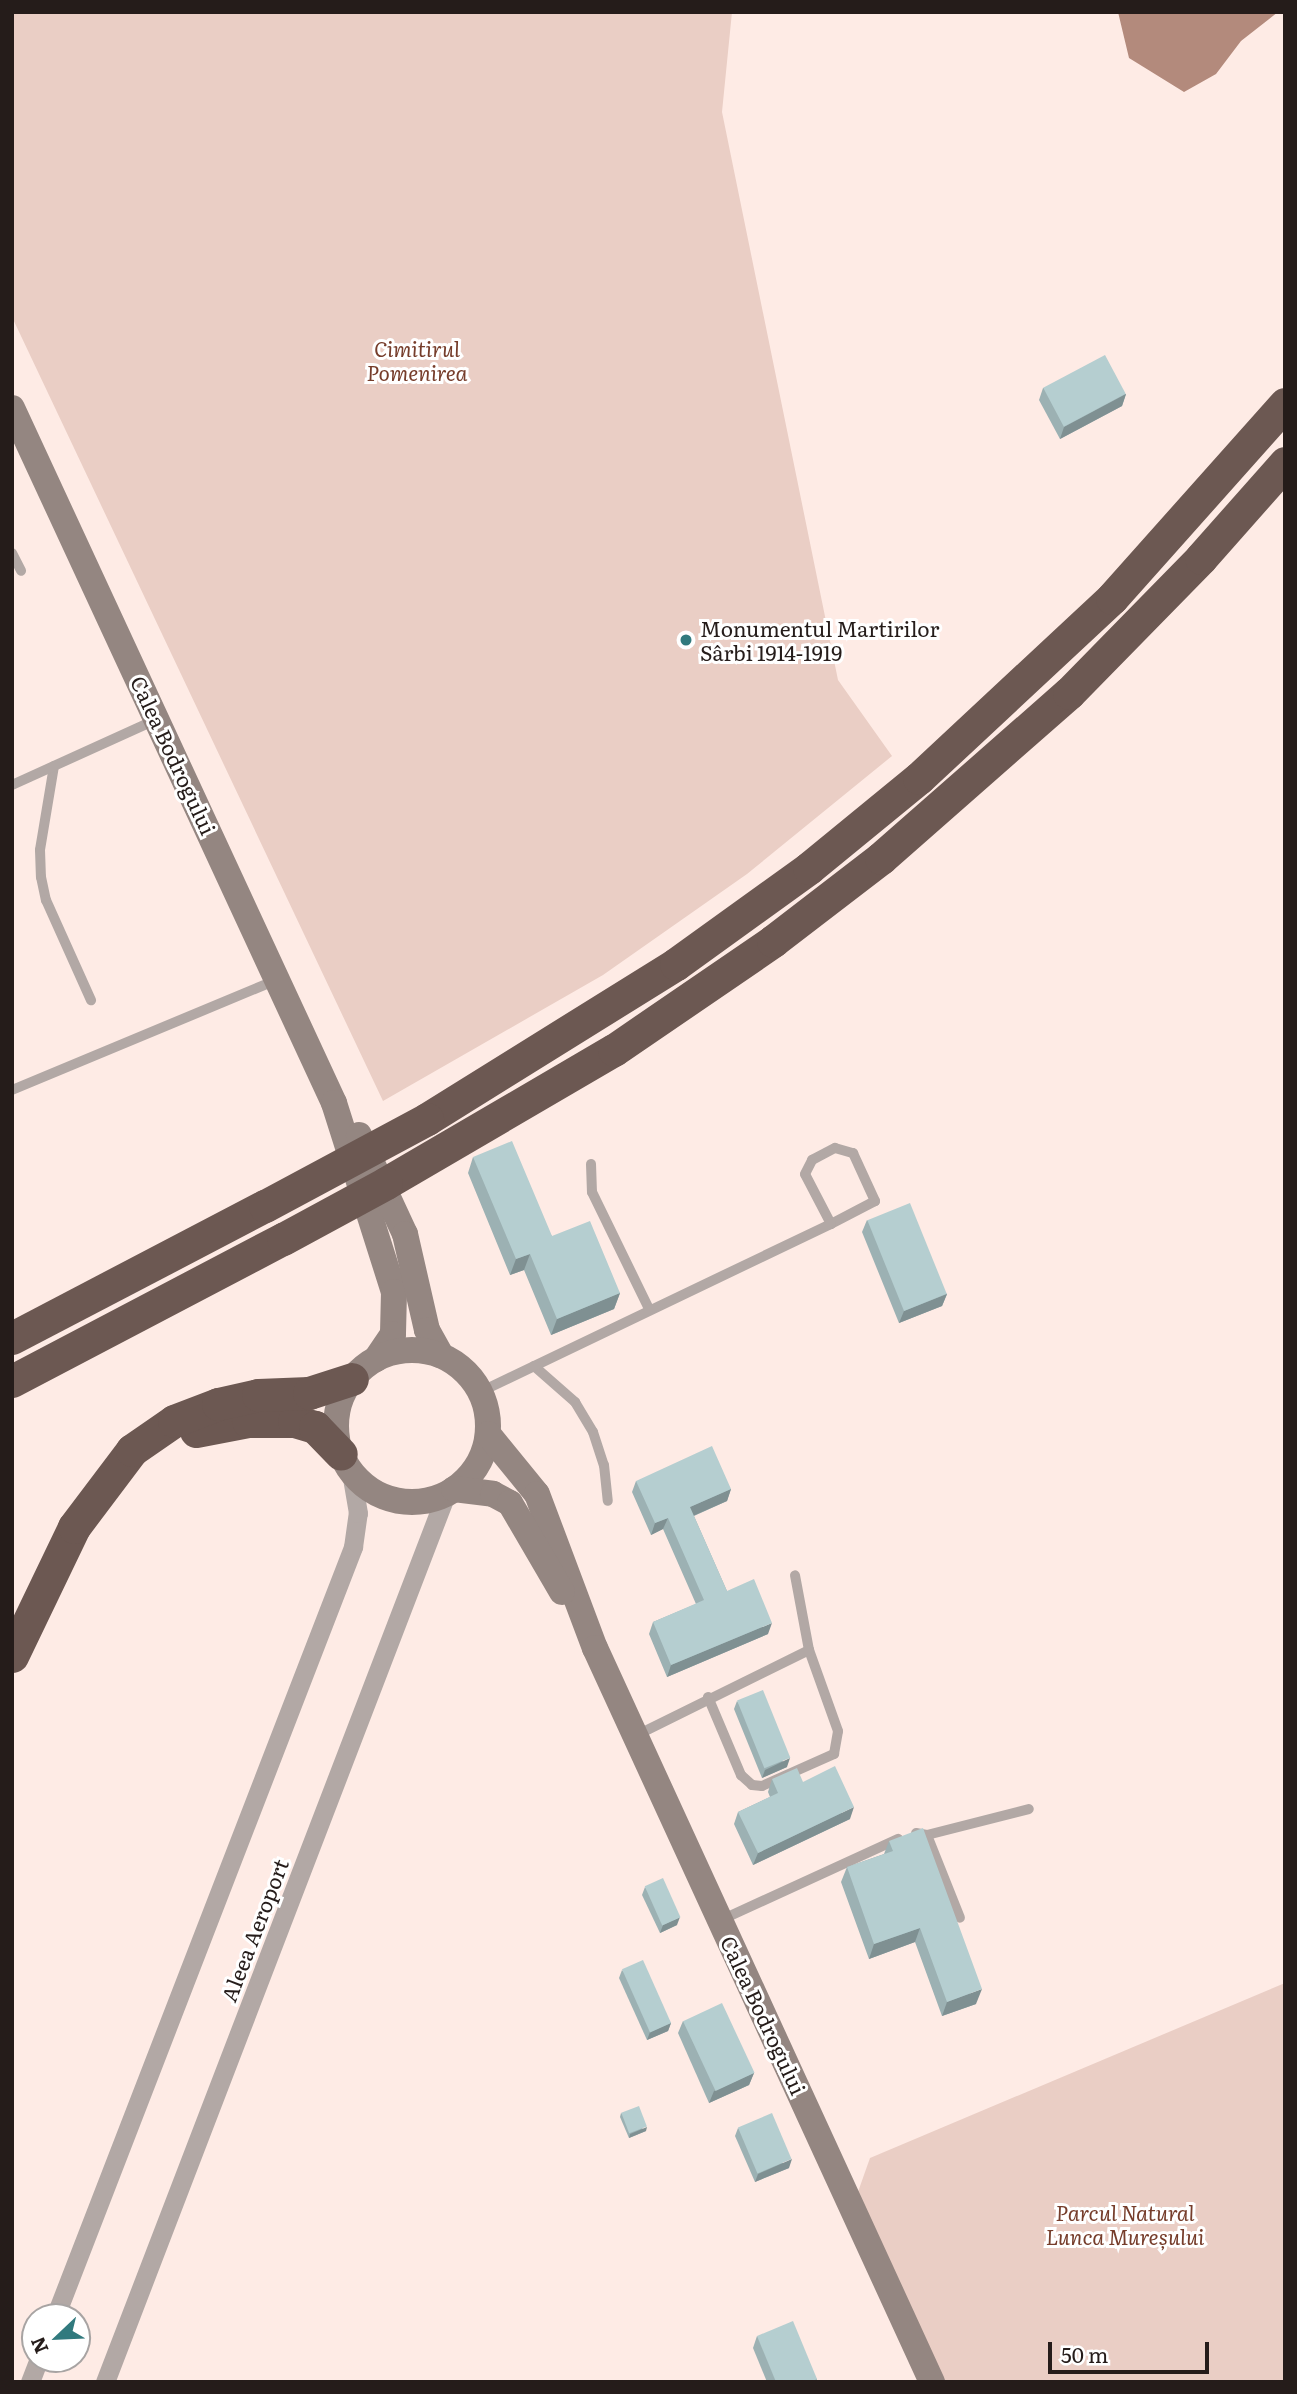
<!DOCTYPE html>
<meta charset="utf-8">
<style>
body{margin:0}
#map{position:relative;width:1297px;height:2394px;overflow:hidden;background:#feebe5;font-family:Literata,serif}
div>[style]{position:absolute}
[style*='--x']{left:calc(var(--x)*1px);top:calc(var(--y)*1px);width:calc(var(--w)*1px);rotate:calc(var(--a)*1deg)}
.green>*{inset:0;background:#eacec5}
.water>*{inset:0;background:#b38a7c}
.lane>*{height:10px;margin:-5px;padding:0 5px;transform-origin:5px;border-radius:5px;background:#b2a8a5}
.street>*{height:19px;margin:-9.5px;padding:0 9.5px;transform-origin:9.5px;border-radius:9.5px;background:#b2a8a5}
.secondary>*{height:26px;margin:-13px;padding:0 13px;transform-origin:13px;border-radius:13px;background:#948681}
.secondary>.ring{margin:-13px;padding:0;box-sizing:content-box;background:none;border:26px solid #948681;border-radius:50%}
.highway>*{height:33px;margin:-16.5px;padding:0 16.5px;transform-origin:16.5px;border-radius:16.5px;background:#6c5852}
.highway-bridge>*{height:33px;margin:-16.5px;padding:0 16.5px;transform-origin:16.5px;border-radius:16.5px;background:#6c5852}
.wall>*{inset:0;background:#9cb1b3}
.shaded-wall>*{inset:0;background:#7f9092}
.building>*{inset:0;background:#b5ced0;transform-origin:0 0}
.dots>*{width:19px;height:19px;translate:-50% -50%;box-sizing:border-box;border:4px solid #fff;border-radius:50%}
span{translate:-50% -50%;white-space:nowrap;text-align:center;line-height:1.15;-webkit-text-stroke:6px #fff;paint-order:stroke}
.park-label{font-size:21px;color:#763d2b;font-style:italic}
.poi-label{font-size:21px;color:#251c1a}
.left{translate:0 -50%;text-align:left}
.street-label{font-size:21px;color:#251c1a}
.frame{position:absolute;inset:0;border:14px solid #251c1a;pointer-events:none}
.north{position:absolute;left:21px;top:2303px;width:70px;height:70px;box-sizing:border-box;background:#fff;border:2px solid #a8a4a3;border-radius:50%;rotate:247deg;font-size:19px;font-weight:700;line-height:28px;text-align:center;color:#251c1a}
.north::after{content:'';display:block;margin:auto;width:24px;height:32px;background:#317a7e;clip-path:polygon(50% 0,100% 100%,50% 72%,0 100%)}
.scale{position:absolute;left:1048px;top:2342px;width:161px;height:32px;box-sizing:border-box;border:4px solid #251c1a;border-top:0;padding-left:9px;font-size:21px;line-height:24px;white-space:nowrap;color:#251c1a;-webkit-text-stroke:5px #fff;paint-order:stroke}
</style>
<div id="map">
<div class="green">
<i style="clip-path:polygon(12px 12px,732px 12px,722px 112px,838px 680px,892px 756px,747px 874px,603px 975px,383px 1101px,12px 317px)"></i>
<i style="clip-path:polygon(1285px 1983px,1285px 2382px,934px 2382px,853px 2206px,870px 2158px)"></i>
</div>
<div class="water">
<i style="clip-path:polygon(1118px 12px,1278px 12px,1241px 41px,1216px 74px,1184px 92px,1129px 58px)"></i>
</div>
<div class="lane">
<i style="--x:12;--y:553;--w:20;--a:63"></i>
<i style="--x:54;--y:766;--w:85;--a:99.5"></i>
<i style="--x:40;--y:850;--w:27;--a:88"></i>
<i style="--x:41;--y:877;--w:24;--a:78"></i>
<i style="--x:46;--y:900;--w:110;--a:65.8"></i>
<i style="--x:12;--y:785;--w:157;--a:-24.4"></i>
<i style="--x:12;--y:1090;--w:284;--a:-22.6"></i>
<i style="--x:835;--y:1148;--w:19;--a:16"></i>
<i style="--x:853;--y:1153;--w:53;--a:65.4"></i>
<i style="--x:875;--y:1201;--w:50;--a:152.4"></i>
<i style="--x:831;--y:1224;--w:56;--a:-117.5"></i>
<i style="--x:805;--y:1174;--w:16;--a:-63"></i>
<i style="--x:812;--y:1160;--w:26;--a:-28"></i>
<i style="--x:591;--y:1164;--w:28;--a:88"></i>
<i style="--x:592;--y:1192;--w:130;--a:64"></i>
<i style="--x:534;--y:1366;--w:55;--a:41.3"></i>
<i style="--x:575;--y:1402;--w:35;--a:59"></i>
<i style="--x:593;--y:1432;--w:35;--a:72"></i>
<i style="--x:604;--y:1465;--w:36;--a:84"></i>
<i style="--x:480;--y:1392;--w:389;--a:-25.6"></i>
<i style="--x:708;--y:1697;--w:85;--a:67.1"></i>
<i style="--x:741;--y:1775;--w:15;--a:42"></i>
<i style="--x:752;--y:1785;--w:10;--a:6"></i>
<i style="--x:762;--y:1786;--w:79;--a:-24"></i>
<i style="--x:834;--y:1754;--w:23;--a:-80"></i>
<i style="--x:838;--y:1731;--w:86;--a:-109.7"></i>
<i style="--x:809;--y:1650;--w:76;--a:-100.6"></i>
<i style="--x:637;--y:1735;--w:192;--a:-26.3"></i>
<i style="--x:916;--y:1833;--w:11;--a:10"></i>
<i style="--x:927;--y:1835;--w:105;--a:-14.3"></i>
<i style="--x:927;--y:1835;--w:89;--a:68.3"></i>
<i style="--x:721;--y:1920;--w:195;--a:-24.6"></i>
</div>
<div class="street">
<i style="--x:55;--y:2317;--w:826;--a:-68.84"></i>
<i style="--x:353;--y:1547;--w:34;--a:-82"></i>
<i style="--x:358;--y:1513;--w:42;--a:-99.7"></i>
<i style="--x:30;--y:2382;--w:25;--a:-69"></i>
<i style="--x:105;--y:2382;--w:951;--a:-68.99"></i>
</div>
<div class="secondary">
<i style="--x:12;--y:408;--w:766;--a:65.14"></i>
<i style="--x:334;--y:1103;--w:198;--a:72.4"></i>
<i style="--x:394;--y:1292;--w:42;--a:91.4"></i>
<i style="--x:393;--y:1334;--w:30;--a:124"></i>
<i style="--x:359;--y:1135;--w:109;--a:65.1"></i>
<i style="--x:405;--y:1234;--w:98;--a:77.1"></i>
<i style="--x:427;--y:1330;--w:29;--a:61"></i>
<i class="ring" style="left:336px;top:1350px;width:126px;height:126px"></i>
<i style="--x:488;--y:1434;--w:77;--a:50.8"></i>
<i style="--x:537;--y:1494;--w:165;--a:69.4"></i>
<i style="--x:595;--y:1648;--w:808;--a:65.34"></i>
<i style="--x:454;--y:1489;--w:39;--a:7"></i>
<i style="--x:493;--y:1494;--w:19;--a:28"></i>
<i style="--x:510;--y:1503;--w:103;--a:59.7"></i>
</div>
<div class="highway">
<i style="--x:427;--y:1119;--w:293;--a:-31.9"></i>
<i style="--x:676;--y:964;--w:164;--a:-35.8"></i>
<i style="--x:809;--y:868;--w:142;--a:-39.3"></i>
<i style="--x:919;--y:778;--w:264;--a:-43"></i>
<i style="--x:1112;--y:598;--w:260;--a:-48.3"></i>
<i style="--x:386;--y:1183;--w:264;--a:-30.3"></i>
<i style="--x:614;--y:1050;--w:193;--a:-34.4"></i>
<i style="--x:773;--y:941;--w:136;--a:-37.5"></i>
<i style="--x:881;--y:858;--w:250;--a:-41.3"></i>
<i style="--x:1069;--y:693;--w:189;--a:-45.6"></i>
<i style="--x:1201;--y:558;--w:127;--a:-48.5"></i>
<i style="--x:12;--y:1338;--w:285;--a:-27.6"></i>
<i style="--x:12;--y:1381;--w:306;--a:-27.7"></i>
<i style="--x:196;--y:1431;--w:53;--a:-10.9"></i>
<i style="--x:248;--y:1421;--w:46;--a:0"></i>
<i style="--x:294;--y:1421;--w:22;--a:16"></i>
<i style="--x:315;--y:1427;--w:37;--a:46"></i>
<i style="--x:12;--y:1656;--w:143;--a:-64.3"></i>
<i style="--x:74;--y:1527;--w:96;--a:-53"></i>
<i style="--x:132;--y:1450;--w:51;--a:-34.6"></i>
<i style="--x:174;--y:1421;--w:47;--a:-21.1"></i>
<i style="--x:218;--y:1404;--w:41;--a:-12.7"></i>
<i style="--x:258;--y:1395;--w:51;--a:-2.2"></i>
<i style="--x:309;--y:1393;--w:45;--a:-18"></i>
</div>
<div class="highway-bridge">
<i style="--x:265;--y:1206;--w:184;--a:-28.2"></i>
<i style="--x:283;--y:1239;--w:117;--a:-28.5"></i>
</div>
<div class="wall">
<i style="clip-path:polygon(1043px 388px,1126px 394px,1122px 406px,1060px 439px,1039px 400px)"></i>
<i style="clip-path:polygon(473px 1157px,552px 1236px,620px 1293px,614px 1309px,551px 1335px,524px 1270px,510px 1275px,468px 1173px)"></i>
<i style="clip-path:polygon(867px 1220px,947px 1294px,942px 1306px,899px 1323px,862px 1232px)"></i>
<i style="clip-path:polygon(636px 1481px,731px 1489px,727px 1501px,694px 1516px,727px 1591px,768px 1634px,667px 1677px,649px 1634px,653px 1622px,696px 1604px,663px 1529px,651px 1535px,632px 1492px)"></i>
<i style="clip-path:polygon(737px 1701px,787px 1767px,762px 1778px,734px 1709px)"></i>
<i style="clip-path:polygon(772px 1779px,803px 1782px,850px 1819px,753px 1865px,734px 1824px,738px 1812px,770px 1797px,768px 1792px)"></i>
<i style="clip-path:polygon(889px 1841px,976px 2004px,942px 2016px,915px 1942px,869px 1959px,841px 1882px,847px 1867px,884px 1854px)"></i>
<i style="clip-path:polygon(645px 1887px,677px 1925px,660px 1933px,642px 1895px)"></i>
<i style="clip-path:polygon(622px 1970px,671px 2023px,668px 2031px,647px 2040px,619px 1978px)"></i>
<i style="clip-path:polygon(683px 2021px,754px 2073px,749px 2085px,709px 2103px,678px 2033px)"></i>
<i style="clip-path:polygon(621px 2113px,646px 2131px,629px 2138px,620px 2117px)"></i>
<i style="clip-path:polygon(738px 2128px,789px 2168px,755px 2182px,735px 2136px)"></i>
<i style="clip-path:polygon(757px 2336px,817px 2379px,816px 2382px,767px 2382px,753px 2348px)"></i>
</div>
<div class="shaded-wall">
<i style="clip-path:polygon(1126px 394px,1122px 406px,1060px 439px,1064px 427px)"></i>
<i style="clip-path:polygon(530px 1254px,524px 1270px,510px 1275px,516px 1259px)"></i>
<i style="clip-path:polygon(620px 1293px,614px 1309px,551px 1335px,557px 1319px)"></i>
<i style="clip-path:polygon(947px 1294px,942px 1306px,899px 1323px,904px 1311px)"></i>
<i style="clip-path:polygon(731px 1489px,727px 1501px,686px 1519px,690px 1507px)"></i>
<i style="clip-path:polygon(668px 1518px,663px 1529px,651px 1535px,655px 1523px)"></i>
<i style="clip-path:polygon(772px 1623px,768px 1634px,667px 1677px,671px 1665px)"></i>
<i style="clip-path:polygon(790px 1758px,787px 1767px,762px 1778px,765px 1770px)"></i>
<i style="clip-path:polygon(854px 1807px,850px 1819px,753px 1865px,758px 1853px)"></i>
<i style="clip-path:polygon(680px 1917px,677px 1925px,660px 1933px,663px 1925px)"></i>
<i style="clip-path:polygon(920px 1928px,915px 1942px,869px 1959px,874px 1944px)"></i>
<i style="clip-path:polygon(982px 1989px,976px 2004px,942px 2016px,947px 2002px)"></i>
<i style="clip-path:polygon(671px 2023px,668px 2031px,647px 2040px,650px 2032px)"></i>
<i style="clip-path:polygon(754px 2073px,749px 2085px,709px 2103px,714px 2091px)"></i>
<i style="clip-path:polygon(647px 2127px,646px 2131px,629px 2138px,630px 2134px)"></i>
<i style="clip-path:polygon(792px 2159px,789px 2168px,755px 2182px,758px 2174px)"></i>
</div>
<div class="building">
<i style="left:1105px;top:355px;width:44px;height:70px;rotate:62deg"></i>
<i style="clip-path:polygon(512px 1141px,552px 1236px,590px 1221px,620px 1293px,557px 1319px,530px 1254px,516px 1259px,473px 1157px)"></i>
<i style="left:910px;top:1203px;width:98px;height:46px;rotate:68deg"></i>
<i style="clip-path:polygon(712px 1446px,731px 1489px,690px 1507px,727px 1591px,754px 1579px,772px 1623px,671px 1665px,653px 1622px,704px 1600px,668px 1518px,655px 1523px,636px 1481px)"></i>
<i style="left:763px;top:1690px;width:73px;height:28px;rotate:68deg"></i>
<i style="clip-path:polygon(835px 1766px,854px 1807px,758px 1853px,738px 1812px,778px 1793px,772px 1779px,797px 1768px,803px 1782px)"></i>
<i style="clip-path:polygon(923px 1828px,982px 1989px,947px 2002px,920px 1928px,874px 1944px,847px 1867px,893px 1851px,889px 1841px)"></i>
<i style="left:663px;top:1878px;width:43px;height:20px;rotate:66deg"></i>
<i style="left:643px;top:1960px;width:69px;height:23px;rotate:66deg"></i>
<i style="left:722px;top:2003px;width:77px;height:43px;rotate:65deg"></i>
<i style="left:639px;top:2106px;width:22px;height:19px;rotate:69deg"></i>
<i style="left:772px;top:2113px;width:50px;height:37px;rotate:67deg"></i>
<i style="clip-path:polygon(793px 2321px,817px 2379px,811px 2382px,776px 2382px,757px 2336px)"></i>
</div>
<div class="dots">
<i style="left:686px;top:640px;background:#317a7e"></i>
</div>
<div class="park-label">
<span style="left:417px;top:360px">Cimitirul<br>Pomenirea</span>
<span style="left:1125px;top:2224px">Parcul Natural<br>Lunca Mureșului</span>
</div>
<div class="poi-label">
<span class="left" style="left:700px;top:640px">Monumentul Martirilor<br>Sârbi 1914-1919</span>
</div>
<div class="street-label">
<span style="left:174px;top:755px;rotate:65deg">Calea Bodrogului</span>
<span style="left:254px;top:1930px;rotate:-69deg">Aleea Aeroport</span>
<span style="left:764px;top:2015px;rotate:65deg">Calea Bodrogului</span>
</div>
<div class="frame"></div>
<div class="north">N</div>
<div class="scale">50 m</div>
</div>
